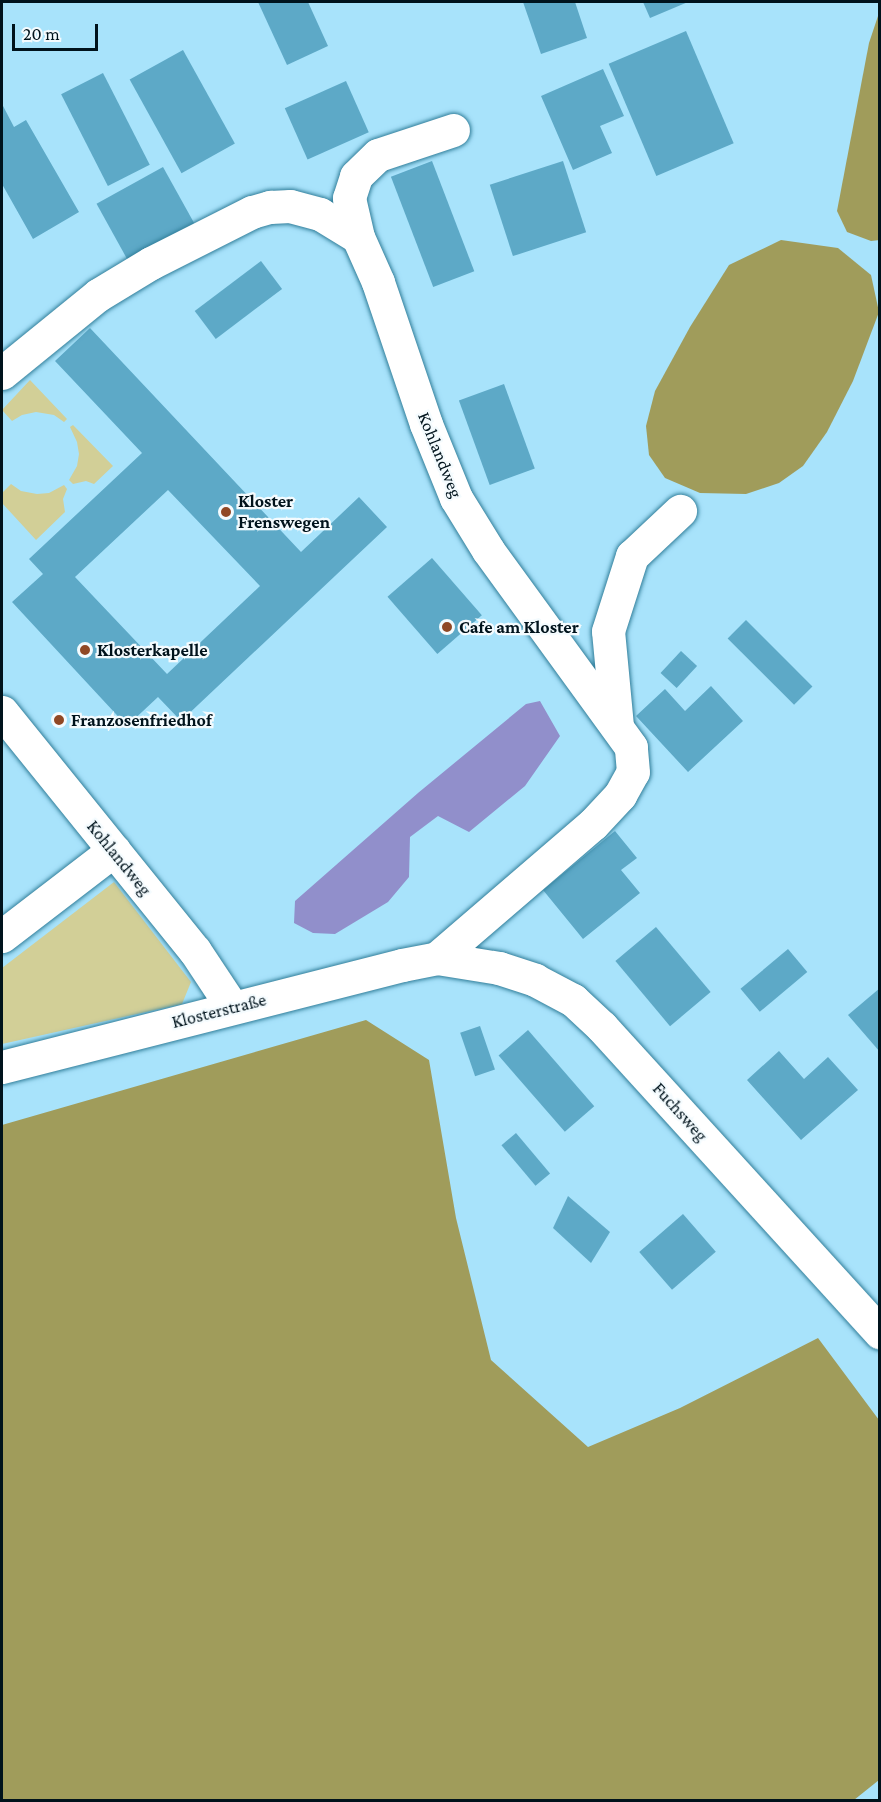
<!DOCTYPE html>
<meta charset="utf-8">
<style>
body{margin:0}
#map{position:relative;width:881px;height:1802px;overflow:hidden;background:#a8e3fb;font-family:"Crimson Pro",serif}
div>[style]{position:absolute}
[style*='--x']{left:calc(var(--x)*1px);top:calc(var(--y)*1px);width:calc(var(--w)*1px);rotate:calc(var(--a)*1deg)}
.green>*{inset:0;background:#d2cf97}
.forest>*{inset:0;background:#a09c5b}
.water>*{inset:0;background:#918fcb}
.building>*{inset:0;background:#5da9c7;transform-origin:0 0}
.roads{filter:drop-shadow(0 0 2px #317e9a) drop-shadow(0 0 2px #317e9a)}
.minor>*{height:33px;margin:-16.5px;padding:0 16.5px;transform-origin:16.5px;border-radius:16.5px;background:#fff}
.dots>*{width:16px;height:16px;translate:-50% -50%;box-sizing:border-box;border:3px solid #f4fbfe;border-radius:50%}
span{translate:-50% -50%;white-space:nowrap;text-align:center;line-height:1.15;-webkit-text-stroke:4.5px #f4fbfe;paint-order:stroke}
.street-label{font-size:18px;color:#00131c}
.poi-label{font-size:18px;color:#00131c;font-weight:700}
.left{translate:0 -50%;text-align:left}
.frame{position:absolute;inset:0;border:3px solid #00131c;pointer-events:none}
.scale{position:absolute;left:12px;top:24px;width:86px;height:27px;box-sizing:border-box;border:3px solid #00131c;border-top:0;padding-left:8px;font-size:18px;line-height:21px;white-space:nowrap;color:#00131c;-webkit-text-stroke:4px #f4fbfe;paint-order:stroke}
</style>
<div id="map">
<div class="green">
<i style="clip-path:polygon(30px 380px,67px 419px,64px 422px,54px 415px,36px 412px,22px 415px,12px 421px,2px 410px)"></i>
<i style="clip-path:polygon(73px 425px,113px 466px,94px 484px,86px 481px,73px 484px,69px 480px,77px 466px,79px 454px,77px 442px,70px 427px)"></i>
<i style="clip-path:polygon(11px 484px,21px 491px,37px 494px,49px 493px,64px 485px,67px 489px,63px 499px,65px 512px,36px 540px,2px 503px,2px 493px)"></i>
<i style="clip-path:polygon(114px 882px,191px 982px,182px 1004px,2px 1044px,2px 968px)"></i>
</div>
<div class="forest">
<i style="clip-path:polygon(879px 13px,880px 240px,871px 241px,847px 232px,837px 211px,869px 43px)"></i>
<i style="clip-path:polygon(781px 240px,838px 248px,871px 275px,879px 312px,853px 381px,827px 432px,803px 466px,779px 483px,746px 494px,700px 493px,665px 478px,649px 455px,646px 426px,655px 391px,690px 327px,729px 265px)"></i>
<i style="clip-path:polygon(366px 1020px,429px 1060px,456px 1218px,491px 1360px,588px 1447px,680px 1408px,818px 1338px,879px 1420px,879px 1780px,854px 1800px,2px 1800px,2px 1125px)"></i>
</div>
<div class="water">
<i style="clip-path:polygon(540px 701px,560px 736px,525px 786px,469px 832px,438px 816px,410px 837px,409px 877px,388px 902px,335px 934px,313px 933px,294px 923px,295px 901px,418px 793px,526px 704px)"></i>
</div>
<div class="building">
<i style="clip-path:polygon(258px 2px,308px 2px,328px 46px,287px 65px)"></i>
<i style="clip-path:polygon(523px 2px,575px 2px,587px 38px,541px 54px)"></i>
<i style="clip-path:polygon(643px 2px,688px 2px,650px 18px)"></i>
<i style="left:686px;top:31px;width:122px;height:84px;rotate:67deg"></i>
<i style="left:183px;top:50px;width:107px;height:61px;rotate:61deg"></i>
<i style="clip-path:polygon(603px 69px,624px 116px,600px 126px,612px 153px,573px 170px,541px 96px)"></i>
<i style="left:103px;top:73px;width:103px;height:47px;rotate:63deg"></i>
<i style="left:346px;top:81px;width:56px;height:67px;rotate:66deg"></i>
<i style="clip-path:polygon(2px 104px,14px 127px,26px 120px,79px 212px,33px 239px,2px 184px)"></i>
<i style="left:432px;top:161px;width:118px;height:44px;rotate:69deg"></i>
<i style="left:563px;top:161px;width:75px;height:77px;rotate:72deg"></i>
<i style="left:163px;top:167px;width:65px;height:76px;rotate:61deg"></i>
<i style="left:261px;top:261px;width:35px;height:83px;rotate:53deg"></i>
<i style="clip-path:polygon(evenodd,90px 328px,301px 552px,359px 497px,387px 527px,181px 721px,158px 697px,127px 726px,12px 602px,43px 574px,29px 559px,142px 453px,55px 361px,90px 328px,168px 490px,260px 586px,167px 674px,75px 577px,168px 490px)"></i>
<i style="left:504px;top:384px;width:90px;height:48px;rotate:70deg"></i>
<i style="left:432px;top:558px;width:76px;height:59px;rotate:49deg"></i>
<i style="left:746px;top:620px;width:94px;height:26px;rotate:45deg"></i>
<i style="left:681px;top:651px;width:22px;height:30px;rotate:43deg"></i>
<i style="clip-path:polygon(711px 686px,743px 721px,688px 772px,636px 716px,665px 689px,685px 711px)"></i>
<i style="clip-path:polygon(615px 831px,637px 858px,621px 870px,640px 893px,583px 939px,543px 890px)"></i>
<i style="left:656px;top:927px;width:85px;height:53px;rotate:50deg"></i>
<i style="left:788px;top:949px;width:30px;height:62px;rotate:50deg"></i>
<i style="clip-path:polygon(880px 988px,880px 1052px,848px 1015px)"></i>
<i style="left:480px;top:1026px;width:46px;height:21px;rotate:71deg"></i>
<i style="left:528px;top:1030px;width:101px;height:39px;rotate:49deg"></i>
<i style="clip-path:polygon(779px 1051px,804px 1079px,828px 1057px,858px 1090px,801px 1140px,747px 1080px)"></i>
<i style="left:516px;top:1133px;width:53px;height:19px;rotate:50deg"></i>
<i style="clip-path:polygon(568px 1196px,610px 1232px,591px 1263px,553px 1228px)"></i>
<i style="left:683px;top:1214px;width:50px;height:58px;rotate:49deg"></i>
</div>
<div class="roads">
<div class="minor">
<i style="--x:2;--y:373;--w:124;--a:-39.1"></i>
<i style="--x:98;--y:295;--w:62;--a:-31.1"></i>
<i style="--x:151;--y:263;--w:113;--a:-26.8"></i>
<i style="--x:252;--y:212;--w:19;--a:-16"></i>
<i style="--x:270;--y:207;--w:20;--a:-3"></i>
<i style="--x:290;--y:206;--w:31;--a:15"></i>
<i style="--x:320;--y:214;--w:44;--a:31.2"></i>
<i style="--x:2;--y:712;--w:307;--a:51.1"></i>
<i style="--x:195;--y:951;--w:67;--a:56.5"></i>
<i style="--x:617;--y:726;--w:95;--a:-95.4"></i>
<i style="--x:608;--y:631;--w:79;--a:-72.3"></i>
<i style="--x:632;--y:556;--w:66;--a:-43.2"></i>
<i style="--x:2;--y:936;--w:141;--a:-37.5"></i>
<i style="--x:437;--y:958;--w:206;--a:-40.7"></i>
<i style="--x:593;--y:824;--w:40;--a:-47"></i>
<i style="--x:620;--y:795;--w:26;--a:-61"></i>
<i style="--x:633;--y:772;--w:25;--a:-95"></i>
<i style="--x:631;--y:747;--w:243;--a:-126"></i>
<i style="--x:488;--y:550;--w:61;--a:-121.6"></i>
<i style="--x:456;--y:498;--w:80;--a:-112.1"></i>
<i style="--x:426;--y:424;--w:150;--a:-108.7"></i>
<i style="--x:378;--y:282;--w:49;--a:-114"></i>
<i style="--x:358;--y:237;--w:40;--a:-103"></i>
<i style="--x:349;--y:198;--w:23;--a:-72"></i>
<i style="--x:356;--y:176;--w:30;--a:-44"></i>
<i style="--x:378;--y:155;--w:79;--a:-18.4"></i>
<i style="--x:2;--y:1067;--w:413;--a:-14.3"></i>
<i style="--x:402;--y:965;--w:36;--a:-11"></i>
<i style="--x:437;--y:958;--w:63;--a:9.2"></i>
<i style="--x:499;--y:968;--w:38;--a:18"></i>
<i style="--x:535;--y:980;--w:43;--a:27.8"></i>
<i style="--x:573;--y:1000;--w:40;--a:43"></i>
<i style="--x:602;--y:1027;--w:413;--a:47.7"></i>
</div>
</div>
<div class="dots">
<i style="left:226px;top:512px;background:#904825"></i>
<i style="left:447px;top:627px;background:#904825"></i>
<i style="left:85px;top:650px;background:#904825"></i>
<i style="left:59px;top:720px;background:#904825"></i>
</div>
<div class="street-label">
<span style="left:440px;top:455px;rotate:68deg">Kohlandweg</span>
<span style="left:119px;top:858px;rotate:51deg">Kohlandweg</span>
<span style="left:219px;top:1011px;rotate:-14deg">Klosterstraße</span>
<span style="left:680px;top:1112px;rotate:48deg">Fuchsweg</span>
</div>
<div class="poi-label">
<span class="left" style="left:238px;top:512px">Kloster<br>Frenswegen</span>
<span class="left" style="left:459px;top:627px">Cafe am Kloster</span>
<span class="left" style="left:97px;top:650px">Klosterkapelle</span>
<span class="left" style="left:71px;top:720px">Franzosenfriedhof</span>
</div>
<div class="frame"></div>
<div class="scale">20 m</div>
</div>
